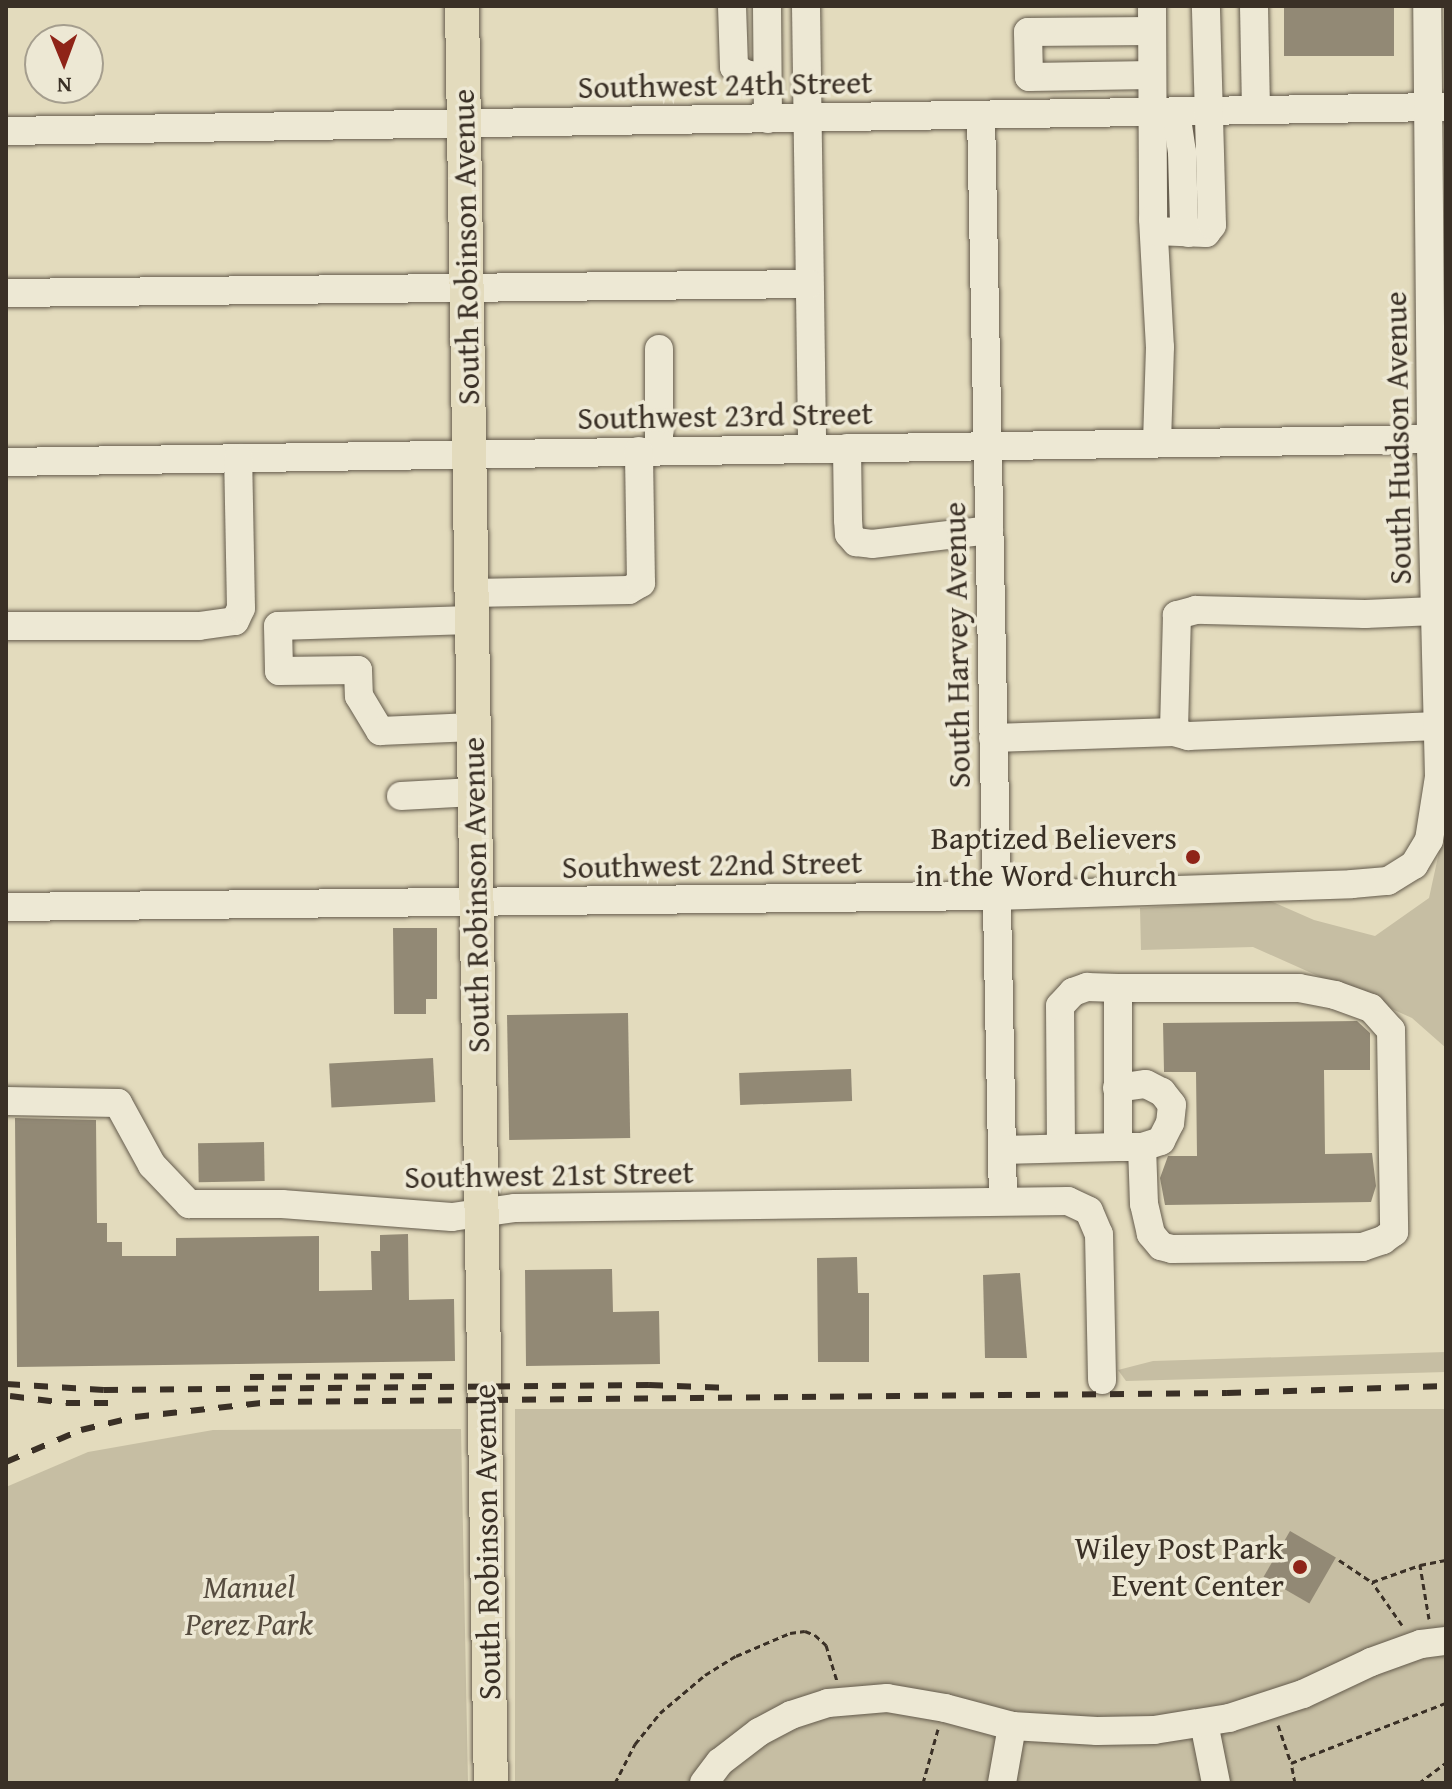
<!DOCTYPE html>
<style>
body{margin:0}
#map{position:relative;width:1452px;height:1789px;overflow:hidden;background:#e3dbbd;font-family:"Gentium Book Plus",serif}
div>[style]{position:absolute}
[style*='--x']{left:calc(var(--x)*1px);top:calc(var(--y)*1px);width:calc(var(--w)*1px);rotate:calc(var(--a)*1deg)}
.green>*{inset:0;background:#c6bea3;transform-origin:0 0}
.building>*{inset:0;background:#928975;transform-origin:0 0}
.path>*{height:3px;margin-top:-1.5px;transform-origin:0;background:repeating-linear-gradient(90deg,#3a3026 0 6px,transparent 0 10px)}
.roads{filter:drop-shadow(0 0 2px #645b4c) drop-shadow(0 0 2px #645b4c)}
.minor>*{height:28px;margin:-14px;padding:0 14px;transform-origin:14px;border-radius:14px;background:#ede8d4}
.major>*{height:34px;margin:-17px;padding:0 17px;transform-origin:17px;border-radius:17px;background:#e3dbbd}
.rail>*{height:6px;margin-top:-3px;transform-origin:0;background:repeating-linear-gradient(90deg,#3a3026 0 14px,transparent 0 28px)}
.dots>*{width:22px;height:22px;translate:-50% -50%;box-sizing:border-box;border:4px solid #ede8d4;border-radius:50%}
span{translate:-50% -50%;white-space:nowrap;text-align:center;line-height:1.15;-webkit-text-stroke:7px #ede8d4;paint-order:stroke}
.street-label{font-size:32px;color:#3a3026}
.poi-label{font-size:32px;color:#3a3026}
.right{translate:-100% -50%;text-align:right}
.park-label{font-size:32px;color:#564c3f;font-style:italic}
.frame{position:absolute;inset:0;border:8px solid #3a3026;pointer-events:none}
.north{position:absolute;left:24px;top:24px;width:80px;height:80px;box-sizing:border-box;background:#ede8d4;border:2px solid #a59e8e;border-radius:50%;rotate:179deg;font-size:22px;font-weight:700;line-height:32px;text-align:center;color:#3a3026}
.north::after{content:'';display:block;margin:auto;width:28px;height:36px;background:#8f2418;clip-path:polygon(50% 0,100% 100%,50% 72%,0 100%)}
</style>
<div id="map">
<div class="green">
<i style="clip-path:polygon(1446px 820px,1446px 1048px,1412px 1018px,1253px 947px,1141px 950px,1140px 908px,1268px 900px,1314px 920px,1375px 936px,1429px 898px)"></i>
<i style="clip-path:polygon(1446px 1352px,1446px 1372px,1126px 1381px,1118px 1370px,1153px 1361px)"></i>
<i style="left:1446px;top:1409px;width:374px;height:931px;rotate:90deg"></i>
<i style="clip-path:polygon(461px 1429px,468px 1783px,6px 1783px,6px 1487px,88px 1452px,213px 1430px)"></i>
</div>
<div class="building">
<i style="left:1284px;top:6px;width:110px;height:50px"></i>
<i style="clip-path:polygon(393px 928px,437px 928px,437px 999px,426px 999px,426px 1014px,394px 1014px)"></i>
<i style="left:628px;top:1013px;width:125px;height:121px;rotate:89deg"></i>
<i style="clip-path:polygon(1357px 1021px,1370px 1033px,1370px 1070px,1324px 1070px,1325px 1154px,1372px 1153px,1376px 1186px,1371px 1202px,1165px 1205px,1160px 1178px,1168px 1156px,1197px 1156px,1196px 1072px,1164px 1072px,1163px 1023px)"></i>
<i style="left:433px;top:1058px;width:44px;height:104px;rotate:87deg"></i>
<i style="left:851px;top:1069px;width:32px;height:112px;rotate:88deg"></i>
<i style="clip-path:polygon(15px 1118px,96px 1120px,97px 1223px,107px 1223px,107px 1242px,122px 1242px,122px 1256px,176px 1256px,176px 1238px,319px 1236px,319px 1291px,372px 1290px,371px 1251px,380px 1251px,380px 1235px,408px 1234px,409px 1300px,454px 1299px,455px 1361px,17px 1367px)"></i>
<i style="left:264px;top:1142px;width:39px;height:66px;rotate:89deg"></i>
<i style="clip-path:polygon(857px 1257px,858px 1293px,869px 1293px,869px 1362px,818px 1362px,817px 1258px)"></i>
<i style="clip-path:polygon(612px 1269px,613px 1312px,659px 1311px,660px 1364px,526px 1366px,525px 1270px)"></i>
<i style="clip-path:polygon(1020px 1273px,1027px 1358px,985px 1358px,983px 1275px)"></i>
<i style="left:1290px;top:1531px;width:53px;height:53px;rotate:30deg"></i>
</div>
<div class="path">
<i style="--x:1339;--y:1560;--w:40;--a:34"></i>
<i style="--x:1429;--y:1619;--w:55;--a:-99.5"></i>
<i style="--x:1420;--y:1565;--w:26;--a:-11"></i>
<i style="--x:1402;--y:1625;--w:52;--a:-124.9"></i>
<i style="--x:1372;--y:1582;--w:51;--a:-19.5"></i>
<i style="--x:1278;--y:1725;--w:40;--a:71.1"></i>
<i style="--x:615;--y:1783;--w:44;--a:-62.9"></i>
<i style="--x:635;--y:1744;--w:40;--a:-51"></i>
<i style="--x:660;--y:1713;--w:59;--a:-40.2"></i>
<i style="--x:705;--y:1675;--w:36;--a:-32"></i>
<i style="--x:736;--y:1656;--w:59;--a:-23.1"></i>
<i style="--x:790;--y:1633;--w:15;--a:-8"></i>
<i style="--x:805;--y:1631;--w:11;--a:22"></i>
<i style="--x:815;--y:1635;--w:15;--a:42"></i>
<i style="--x:826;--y:1645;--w:37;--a:73"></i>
<i style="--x:923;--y:1783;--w:56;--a:-74.5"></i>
<i style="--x:1295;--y:1783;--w:20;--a:-101"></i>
<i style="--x:1291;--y:1763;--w:166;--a:-21.2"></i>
<i style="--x:1419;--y:1783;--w:34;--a:-37"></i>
</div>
<div class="roads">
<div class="minor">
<i style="--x:732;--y:6;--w:61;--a:88.1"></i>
<i style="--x:734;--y:67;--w:13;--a:32"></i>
<i style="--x:745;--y:74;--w:22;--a:10"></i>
<i style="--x:767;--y:6;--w:113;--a:89.5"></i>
<i style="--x:806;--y:6;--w:443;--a:89.2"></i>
<i style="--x:1152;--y:6;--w:213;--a:89.7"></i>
<i style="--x:1153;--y:219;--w:128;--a:86.9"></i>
<i style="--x:1160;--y:347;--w:96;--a:91.8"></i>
<i style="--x:1254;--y:6;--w:104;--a:88.9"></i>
<i style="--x:1152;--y:75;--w:123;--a:179.1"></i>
<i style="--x:1029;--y:77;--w:45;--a:-91.3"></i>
<i style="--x:1028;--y:32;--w:124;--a:-0.5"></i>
<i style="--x:1176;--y:112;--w:40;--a:81.5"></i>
<i style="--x:1182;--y:152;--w:73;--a:88.4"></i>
<i style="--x:1184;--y:225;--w:9;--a:63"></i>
<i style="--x:981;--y:115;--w:1086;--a:88.84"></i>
<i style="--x:6;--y:131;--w:1439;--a:-0.96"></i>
<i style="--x:1154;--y:231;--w:52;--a:2.2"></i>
<i style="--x:1206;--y:233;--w:10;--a:-53"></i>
<i style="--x:1212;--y:225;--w:219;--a:-91.6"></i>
<i style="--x:6;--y:293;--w:803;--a:-0.64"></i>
<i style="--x:659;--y:349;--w:102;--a:90"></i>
<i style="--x:847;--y:448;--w:72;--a:89.2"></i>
<i style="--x:848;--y:520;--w:14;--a:86"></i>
<i style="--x:849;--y:534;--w:11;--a:49"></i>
<i style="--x:856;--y:542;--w:16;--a:7"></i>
<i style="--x:872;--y:544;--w:118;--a:-6.8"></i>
<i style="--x:6;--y:462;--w:1440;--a:-0.92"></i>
<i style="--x:471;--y:593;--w:158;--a:-1.1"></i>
<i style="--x:629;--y:590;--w:14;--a:-30"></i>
<i style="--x:641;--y:583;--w:132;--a:-90.9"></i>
<i style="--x:1435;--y:611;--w:70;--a:177.5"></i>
<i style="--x:1365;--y:614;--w:169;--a:-178.6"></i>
<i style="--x:1196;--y:610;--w:20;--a:165"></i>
<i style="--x:1177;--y:615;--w:117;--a:91.5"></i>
<i style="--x:1174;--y:732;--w:15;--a:16"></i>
<i style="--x:1188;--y:736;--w:250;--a:-2.3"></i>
<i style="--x:471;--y:620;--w:193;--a:178.2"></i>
<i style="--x:278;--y:626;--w:45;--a:88.7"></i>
<i style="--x:279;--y:671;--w:79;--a:-0.7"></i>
<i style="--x:358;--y:670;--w:26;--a:88"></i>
<i style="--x:359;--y:696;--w:41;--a:59"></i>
<i style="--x:380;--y:731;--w:93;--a:-2.5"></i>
<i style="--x:6;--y:626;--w:193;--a:0"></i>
<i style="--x:199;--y:626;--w:36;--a:-8"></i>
<i style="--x:235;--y:621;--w:14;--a:-65"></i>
<i style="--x:241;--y:608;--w:150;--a:-91.1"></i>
<i style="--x:993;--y:738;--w:181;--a:-1.9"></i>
<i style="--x:401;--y:796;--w:73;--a:-3.1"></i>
<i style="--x:6;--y:907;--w:990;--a:-0.64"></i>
<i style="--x:996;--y:896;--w:356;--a:-1.9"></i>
<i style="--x:1352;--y:884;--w:36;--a:-5"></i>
<i style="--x:1388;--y:881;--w:31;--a:-32"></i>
<i style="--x:1414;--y:865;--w:29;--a:-59"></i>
<i style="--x:1429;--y:840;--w:64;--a:-81"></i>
<i style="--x:1439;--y:777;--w:338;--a:-91.4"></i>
<i style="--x:1431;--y:439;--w:433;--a:-90.5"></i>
<i style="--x:1117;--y:1088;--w:29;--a:-8"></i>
<i style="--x:1146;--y:1084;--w:18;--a:27"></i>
<i style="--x:1162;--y:1092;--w:16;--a:52"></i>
<i style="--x:1172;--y:1105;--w:18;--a:96"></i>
<i style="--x:1170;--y:1123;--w:20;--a:117"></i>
<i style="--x:1161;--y:1141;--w:20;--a:162"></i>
<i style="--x:6;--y:1101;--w:112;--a:1"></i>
<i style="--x:118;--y:1103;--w:71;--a:61.3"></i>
<i style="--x:152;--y:1165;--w:54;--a:46.5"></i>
<i style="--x:189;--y:1204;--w:93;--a:0"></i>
<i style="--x:282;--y:1204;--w:170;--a:4.4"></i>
<i style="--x:452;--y:1217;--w:64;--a:-8.1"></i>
<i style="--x:515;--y:1208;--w:553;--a:-0.73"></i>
<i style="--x:1068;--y:1201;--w:23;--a:25"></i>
<i style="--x:1089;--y:1211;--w:25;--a:67"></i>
<i style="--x:1099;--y:1234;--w:146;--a:88.8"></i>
<i style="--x:1061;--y:1148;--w:142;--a:-90.4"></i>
<i style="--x:1060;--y:1006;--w:19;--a:-47"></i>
<i style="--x:1073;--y:992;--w:15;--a:-20"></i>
<i style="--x:1087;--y:987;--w:31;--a:2"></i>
<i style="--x:1002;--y:1150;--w:116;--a:-1.5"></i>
<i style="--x:1118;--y:1147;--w:159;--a:-90"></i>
<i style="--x:1118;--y:988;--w:181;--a:0"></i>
<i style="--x:1299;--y:988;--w:37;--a:11"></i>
<i style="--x:1335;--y:995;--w:38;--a:20"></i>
<i style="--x:1371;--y:1008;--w:30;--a:48"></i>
<i style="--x:1391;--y:1030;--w:202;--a:89.1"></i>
<i style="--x:1394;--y:1232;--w:14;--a:144"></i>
<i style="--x:1383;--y:1240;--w:21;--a:161"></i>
<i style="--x:1363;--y:1247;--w:191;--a:179.4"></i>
<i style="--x:1172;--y:1249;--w:11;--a:-165"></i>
<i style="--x:1161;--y:1246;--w:16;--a:-130"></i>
<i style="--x:1151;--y:1234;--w:31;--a:-103"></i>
<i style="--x:1144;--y:1204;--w:57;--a:-92"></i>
<i style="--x:1142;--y:1147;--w:24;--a:180"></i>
<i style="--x:1204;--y:1723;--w:61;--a:78.7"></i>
<i style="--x:704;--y:1783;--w:26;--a:-53"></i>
<i style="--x:720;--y:1762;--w:49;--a:-37.6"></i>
<i style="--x:759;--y:1732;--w:36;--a:-28"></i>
<i style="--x:791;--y:1715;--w:39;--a:-18"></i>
<i style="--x:828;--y:1703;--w:59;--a:-4.8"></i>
<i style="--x:887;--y:1698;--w:59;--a:9.8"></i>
<i style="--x:945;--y:1708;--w:69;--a:15"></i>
<i style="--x:1012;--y:1726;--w:85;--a:3.4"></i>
<i style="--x:1097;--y:1731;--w:57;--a:-1"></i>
<i style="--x:1154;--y:1730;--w:76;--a:-9.1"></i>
<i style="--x:1229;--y:1718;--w:78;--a:-18"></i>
<i style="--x:1303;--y:1694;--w:75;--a:-25.2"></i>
<i style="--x:1371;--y:1662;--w:53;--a:-19.8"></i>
<i style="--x:1421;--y:1644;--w:25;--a:-7"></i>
<i style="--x:1002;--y:1783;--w:58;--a:-80"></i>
</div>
<div class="major">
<i style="--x:462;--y:6;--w:1777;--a:89.07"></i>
</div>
</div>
<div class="rail">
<i style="--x:250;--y:1377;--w:196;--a:-0.3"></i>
<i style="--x:6;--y:1384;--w:98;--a:3.5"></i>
<i style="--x:104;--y:1390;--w:545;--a:-0.53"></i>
<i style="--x:649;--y:1385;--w:81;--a:2.1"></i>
<i style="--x:10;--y:1396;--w:56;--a:7.1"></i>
<i style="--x:66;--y:1403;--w:46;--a:0"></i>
<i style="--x:6;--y:1462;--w:82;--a:-23.1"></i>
<i style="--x:81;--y:1430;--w:56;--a:-13.5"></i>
<i style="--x:135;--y:1417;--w:136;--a:-6.3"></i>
<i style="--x:270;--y:1402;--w:957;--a:-0.54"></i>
<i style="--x:1227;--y:1393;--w:219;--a:-1.8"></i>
</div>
<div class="dots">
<i style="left:1193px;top:857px;background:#8f2418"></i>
<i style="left:1300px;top:1567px;background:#8f2418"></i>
</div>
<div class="street-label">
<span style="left:725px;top:85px;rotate:-1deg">Southwest 24th Street</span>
<span style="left:466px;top:247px;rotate:-91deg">South Robinson Avenue</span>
<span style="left:725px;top:416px;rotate:-1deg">Southwest 23rd Street</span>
<span style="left:1398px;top:438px;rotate:-91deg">South Hudson Avenue</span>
<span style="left:957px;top:645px;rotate:-91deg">South Harvey Avenue</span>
<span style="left:712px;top:865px;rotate:-1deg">Southwest 22nd Street</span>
<span style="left:476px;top:895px;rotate:-91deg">South Robinson Avenue</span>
<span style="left:549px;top:1175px;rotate:-1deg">Southwest 21st Street</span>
<span style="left:487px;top:1542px;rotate:-91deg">South Robinson Avenue</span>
</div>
<div class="poi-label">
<span class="right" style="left:1177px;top:857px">Baptized Believers<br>in the Word Church</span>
<span class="right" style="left:1284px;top:1567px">Wiley Post Park<br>Event Center</span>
</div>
<div class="park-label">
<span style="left:249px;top:1606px">Manuel<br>Perez Park</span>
</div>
<div class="frame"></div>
<div class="north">N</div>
</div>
